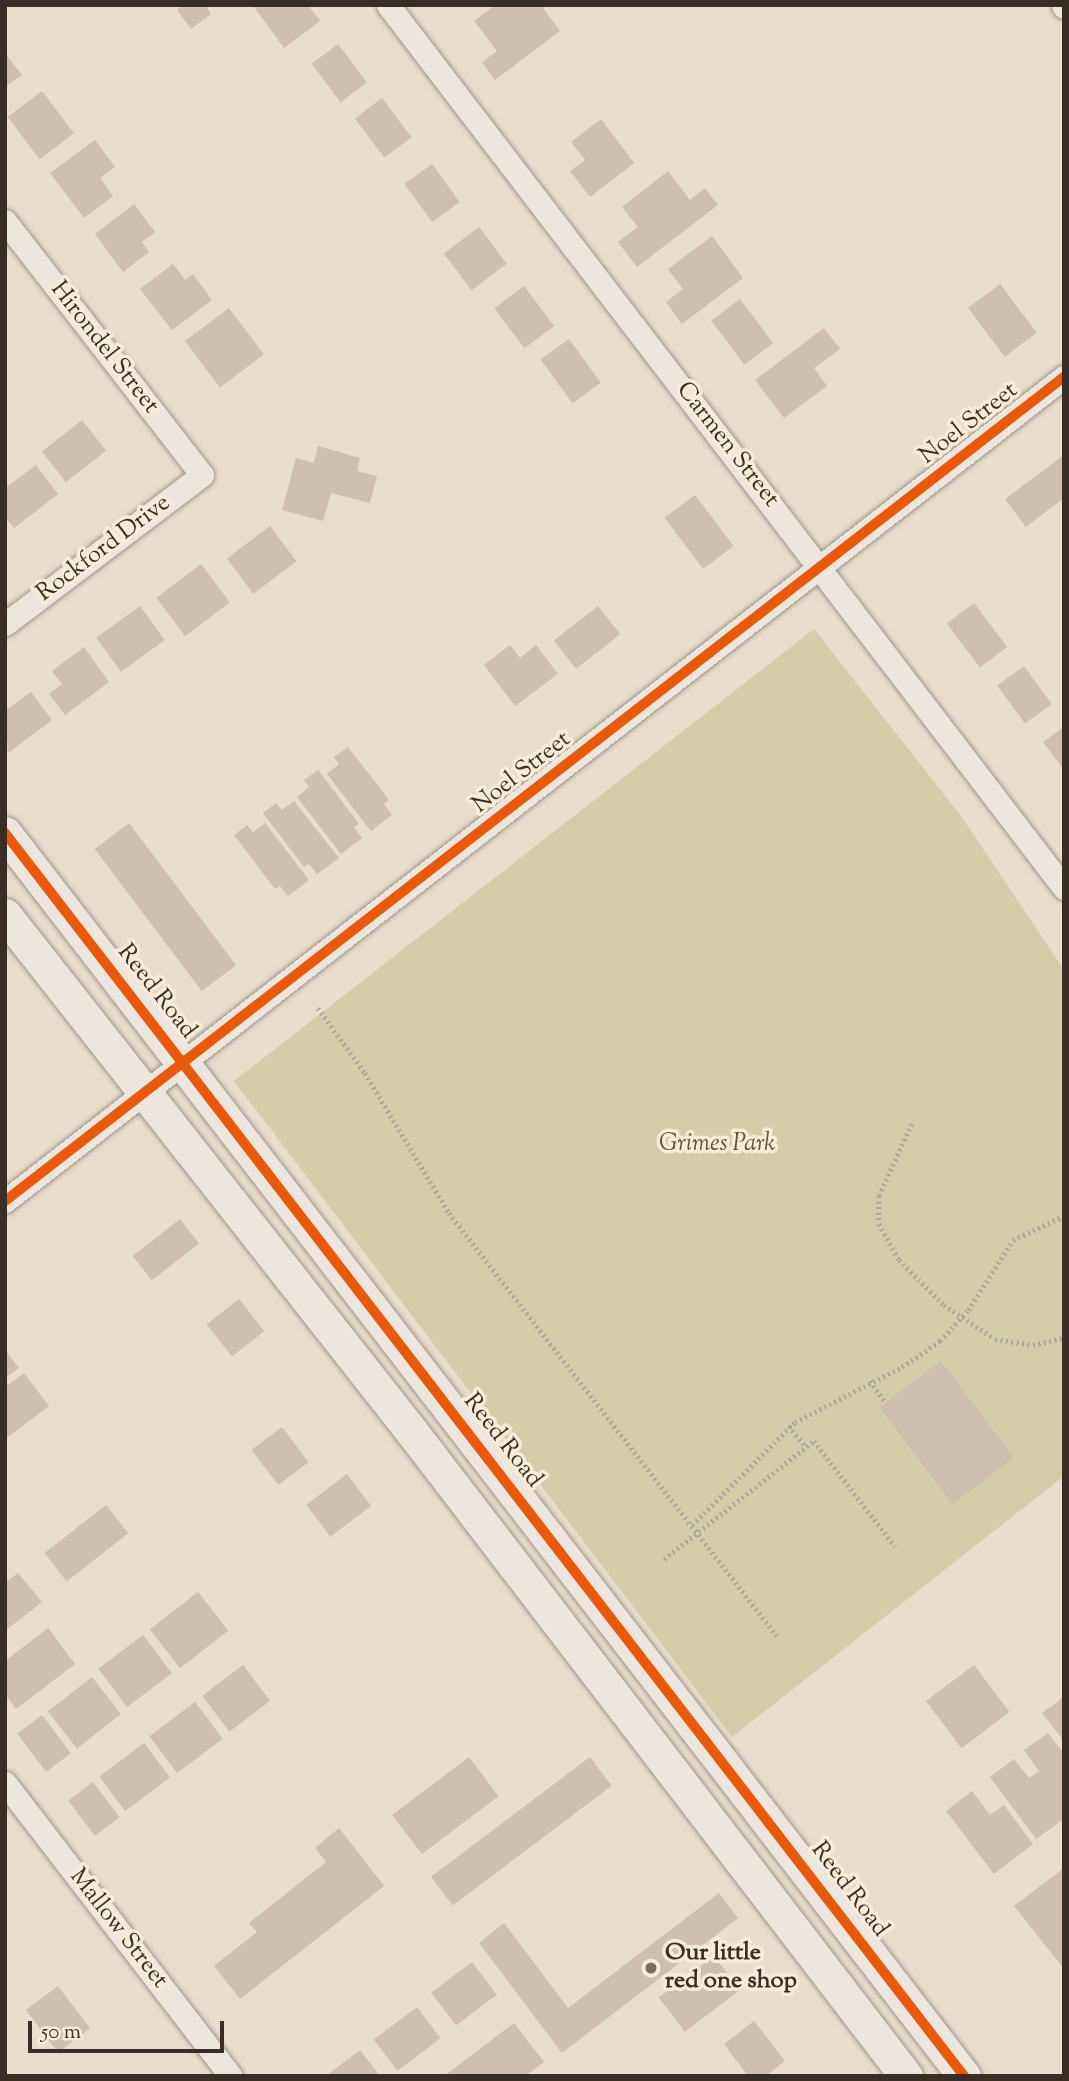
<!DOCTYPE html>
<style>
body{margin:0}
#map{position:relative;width:1069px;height:2081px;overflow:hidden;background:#e9ddcb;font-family:"Sorts Mill Goudy",serif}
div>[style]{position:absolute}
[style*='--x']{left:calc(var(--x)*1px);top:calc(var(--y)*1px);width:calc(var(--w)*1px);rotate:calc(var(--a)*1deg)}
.green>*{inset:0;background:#d3cea9}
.building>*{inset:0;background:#d0beae;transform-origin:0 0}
.path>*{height:4.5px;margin-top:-2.25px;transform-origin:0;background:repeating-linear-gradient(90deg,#aea7a0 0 2px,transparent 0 5.5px)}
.roads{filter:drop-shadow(0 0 2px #9d958a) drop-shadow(0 0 2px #9d958a)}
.street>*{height:23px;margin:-11.5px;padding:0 11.5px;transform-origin:11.5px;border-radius:11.5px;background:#ece6de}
.secondary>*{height:33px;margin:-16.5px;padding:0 16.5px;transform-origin:16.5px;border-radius:16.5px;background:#ece6de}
.cycleway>*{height:10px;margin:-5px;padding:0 5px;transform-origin:5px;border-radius:5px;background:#e8590c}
.dots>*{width:19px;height:19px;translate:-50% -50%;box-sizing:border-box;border:4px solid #f9ebd5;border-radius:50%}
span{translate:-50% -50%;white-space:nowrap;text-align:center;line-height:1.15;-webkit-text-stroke:7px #f9ebd5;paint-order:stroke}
.street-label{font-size:24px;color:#382e26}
.park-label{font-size:24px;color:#5a5340;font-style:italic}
.poi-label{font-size:24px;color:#382e26;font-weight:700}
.left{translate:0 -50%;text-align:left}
.frame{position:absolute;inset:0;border:7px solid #382e26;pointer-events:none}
.scale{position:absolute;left:28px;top:2021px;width:196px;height:32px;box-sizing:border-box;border:4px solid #382e26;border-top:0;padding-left:9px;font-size:21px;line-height:24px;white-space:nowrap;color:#382e26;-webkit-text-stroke:5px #f9ebd5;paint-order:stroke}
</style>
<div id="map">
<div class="green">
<i style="clip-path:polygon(814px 629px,961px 816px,1064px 970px,1064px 1476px,732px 1737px,234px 1081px)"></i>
</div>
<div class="building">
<i style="clip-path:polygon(183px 5px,205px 5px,211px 14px,191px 29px,177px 10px)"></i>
<i style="clip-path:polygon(308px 5px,320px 21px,284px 48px,254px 7px)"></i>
<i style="clip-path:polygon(495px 5px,541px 5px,560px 31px,495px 80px,482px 62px,497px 51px,474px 21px)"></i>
<i style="left:338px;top:44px;width:48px;height:33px;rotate:53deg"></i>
<i style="clip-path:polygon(5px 53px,22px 75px,5px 87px)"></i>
<i style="left:42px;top:91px;width:53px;height:43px;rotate:53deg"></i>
<i style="left:382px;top:98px;width:49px;height:34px;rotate:53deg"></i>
<i style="clip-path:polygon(601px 119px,634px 163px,590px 197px,570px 171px,585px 160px,571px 142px)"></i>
<i style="clip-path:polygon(95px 140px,115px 167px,100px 178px,113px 196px,84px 218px,50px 173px)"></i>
<i style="left:432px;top:164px;width:47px;height:34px;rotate:54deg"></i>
<i style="clip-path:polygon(668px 171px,690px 200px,705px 188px,718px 205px,637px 267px,618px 242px,638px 227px,622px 207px)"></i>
<i style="clip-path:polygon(134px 204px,155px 232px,142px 242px,149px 252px,123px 272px,95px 234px)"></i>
<i style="left:479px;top:227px;width:46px;height:44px;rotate:53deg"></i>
<i style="clip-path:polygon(712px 236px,743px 278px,682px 324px,666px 302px,683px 289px,668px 269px)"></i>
<i style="clip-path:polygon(173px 264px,185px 280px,193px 274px,212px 300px,172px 330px,140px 289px)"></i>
<i style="left:1000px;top:284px;width:61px;height:40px;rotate:53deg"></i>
<i style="left:524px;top:286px;width:50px;height:37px;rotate:53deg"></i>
<i style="left:740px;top:299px;width:55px;height:36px;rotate:53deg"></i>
<i style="left:229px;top:308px;width:58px;height:55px;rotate:53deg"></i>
<i style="clip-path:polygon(824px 328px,840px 349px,814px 368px,827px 386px,784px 418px,755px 380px)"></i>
<i style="left:569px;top:339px;width:54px;height:35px;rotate:54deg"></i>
<i style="left:82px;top:420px;width:39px;height:51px;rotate:52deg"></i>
<i style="clip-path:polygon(318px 446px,360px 458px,357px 471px,377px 476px,370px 503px,331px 493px,323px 521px,282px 510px,296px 458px,314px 463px)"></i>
<i style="clip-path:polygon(1064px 455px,1064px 498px,1026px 527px,1005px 499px)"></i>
<i style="clip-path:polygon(36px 465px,58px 494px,14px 528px,5px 517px,5px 488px)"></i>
<i style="left:695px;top:495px;width:64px;height:38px;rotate:53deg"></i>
<i style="left:270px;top:526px;width:44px;height:54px;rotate:53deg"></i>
<i style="left:201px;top:564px;width:48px;height:56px;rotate:53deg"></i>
<i style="left:974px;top:603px;width:55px;height:34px;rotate:53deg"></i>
<i style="left:140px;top:606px;width:42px;height:54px;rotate:54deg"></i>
<i style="left:598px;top:606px;width:36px;height:56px;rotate:52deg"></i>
<i style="clip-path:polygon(510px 645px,520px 658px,536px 645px,558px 674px,515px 706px,484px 665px)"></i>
<i style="clip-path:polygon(84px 647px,109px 682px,65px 715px,49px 694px,62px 684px,52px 671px)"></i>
<i style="left:1024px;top:666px;width:47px;height:33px;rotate:54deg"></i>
<i style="clip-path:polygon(31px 692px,52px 720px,8px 753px,5px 711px)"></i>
<i style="clip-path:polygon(1064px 727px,1064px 770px,1043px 742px)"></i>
<i style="clip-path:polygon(348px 747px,389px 800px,384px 804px,392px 815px,371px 831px,327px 774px,339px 764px,334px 757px)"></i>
<i style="clip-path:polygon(318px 770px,359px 824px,354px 827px,362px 838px,341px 854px,297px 797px,309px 787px,304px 780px)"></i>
<i style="clip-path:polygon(294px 801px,339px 858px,317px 874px,309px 864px,304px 867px,263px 813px,276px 803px,282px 810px)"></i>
<i style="left:129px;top:823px;width:178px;height:43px;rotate:53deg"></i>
<i style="clip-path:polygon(265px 823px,309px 880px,288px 896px,280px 886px,275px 889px,234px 835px,247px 825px,253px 832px)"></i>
<i style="left:180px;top:1219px;width:31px;height:60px;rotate:52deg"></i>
<i style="left:239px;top:1299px;width:41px;height:41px;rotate:52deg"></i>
<i style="clip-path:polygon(5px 1350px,19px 1368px,5px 1378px)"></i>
<i style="left:941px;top:1361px;width:121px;height:77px;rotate:53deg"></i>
<i style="clip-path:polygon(24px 1373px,49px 1406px,5px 1439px,5px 1387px)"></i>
<i style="left:282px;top:1427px;width:44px;height:38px;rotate:53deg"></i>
<i style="left:347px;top:1474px;width:40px;height:51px;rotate:53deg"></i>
<i style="left:106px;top:1505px;width:36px;height:78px;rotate:52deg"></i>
<i style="clip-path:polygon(18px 1573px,42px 1602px,5px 1631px,5px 1583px)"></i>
<i style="left:198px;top:1592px;width:49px;height:61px;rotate:52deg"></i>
<i style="clip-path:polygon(48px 1628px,75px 1664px,16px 1709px,5px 1694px,5px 1661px)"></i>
<i style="left:143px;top:1635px;width:48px;height:56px;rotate:53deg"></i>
<i style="left:243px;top:1665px;width:45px;height:51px;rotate:53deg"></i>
<i style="left:974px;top:1665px;width:59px;height:60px;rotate:53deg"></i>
<i style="left:92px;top:1677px;width:47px;height:56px;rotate:52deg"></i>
<i style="clip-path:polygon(1064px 1697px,1064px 1741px,1042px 1713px)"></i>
<i style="left:195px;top:1702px;width:46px;height:57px;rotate:53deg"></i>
<i style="left:42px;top:1715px;width:48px;height:31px;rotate:53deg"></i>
<i style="clip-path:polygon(1048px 1733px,1064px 1754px,1064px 1819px,1036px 1839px,990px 1777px,1014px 1759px,1029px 1778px,1039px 1771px,1024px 1750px)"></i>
<i style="left:144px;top:1743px;width:43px;height:56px;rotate:53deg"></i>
<i style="left:469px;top:1757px;width:49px;height:96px;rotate:53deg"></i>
<i style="left:590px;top:1757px;width:36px;height:199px;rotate:53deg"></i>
<i style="left:93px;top:1782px;width:44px;height:31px;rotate:53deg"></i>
<i style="clip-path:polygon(972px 1791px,990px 1815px,1004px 1805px,1033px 1844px,994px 1874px,946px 1811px)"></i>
<i style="clip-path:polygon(339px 1828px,384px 1886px,240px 1999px,214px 1966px,257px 1932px,249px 1923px,326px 1862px,315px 1848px)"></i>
<i style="clip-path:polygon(1064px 1868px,1064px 1969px,1014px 1906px)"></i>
<i style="clip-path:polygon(719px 1893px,738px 1918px,562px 2053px,479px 1943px,504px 1923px,568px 2008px)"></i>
<i style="left:714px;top:1956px;width:43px;height:69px;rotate:53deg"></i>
<i style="left:472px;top:1962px;width:41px;height:51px;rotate:53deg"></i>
<i style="left:58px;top:1986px;width:53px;height:40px;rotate:53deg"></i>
<i style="left:417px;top:2007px;width:39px;height:54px;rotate:53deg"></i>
<i style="clip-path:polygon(754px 2021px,785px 2061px,766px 2076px,748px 2076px,724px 2044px)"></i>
<i style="clip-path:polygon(514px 2023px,544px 2062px,525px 2076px,444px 2076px)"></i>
<i style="clip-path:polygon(360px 2050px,380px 2076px,326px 2076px)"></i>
</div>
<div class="path">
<i style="--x:318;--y:1008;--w:80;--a:54.1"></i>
<i style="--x:365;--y:1073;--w:163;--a:59"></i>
<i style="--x:449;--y:1213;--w:535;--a:52.21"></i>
<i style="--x:912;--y:1124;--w:79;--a:114.6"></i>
<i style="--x:879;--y:1196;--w:28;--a:90"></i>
<i style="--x:879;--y:1224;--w:41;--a:60.9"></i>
<i style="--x:899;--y:1260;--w:64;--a:45"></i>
<i style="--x:944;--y:1305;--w:61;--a:33.7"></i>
<i style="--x:995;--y:1339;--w:38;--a:9"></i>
<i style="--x:1033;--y:1345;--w:32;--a:-13"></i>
<i style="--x:870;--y:1381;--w:27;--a:54"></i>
<i style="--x:789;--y:1426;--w:27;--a:51"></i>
<i style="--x:692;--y:1525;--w:146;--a:-45"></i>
<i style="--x:795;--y:1422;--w:120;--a:-27.2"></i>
<i style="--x:902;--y:1367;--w:46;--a:-34.4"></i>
<i style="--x:940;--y:1341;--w:42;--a:-47.9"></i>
<i style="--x:968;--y:1310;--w:83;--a:-57.3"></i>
<i style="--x:1013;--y:1240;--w:56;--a:-25.2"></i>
<i style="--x:664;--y:1559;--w:191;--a:-38.2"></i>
<i style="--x:814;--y:1441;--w:133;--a:52.4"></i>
</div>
<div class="roads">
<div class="street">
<i style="--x:388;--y:5;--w:1112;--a:52.56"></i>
<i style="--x:1063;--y:5;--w:2;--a:63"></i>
<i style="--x:5;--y:221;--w:321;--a:52.2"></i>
<i style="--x:202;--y:475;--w:247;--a:142.9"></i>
<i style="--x:5;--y:1201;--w:1342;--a:-37.89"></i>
<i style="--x:5;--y:1783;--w:370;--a:52.4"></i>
</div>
<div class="secondary">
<i style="--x:5;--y:833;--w:1570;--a:52.35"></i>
<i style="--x:5;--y:915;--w:658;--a:51.79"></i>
<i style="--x:412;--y:1432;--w:812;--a:52.51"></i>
</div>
</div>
<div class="cycleway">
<i style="--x:5;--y:833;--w:1570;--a:52.35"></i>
<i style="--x:5;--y:1201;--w:1342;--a:-37.89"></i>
</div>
<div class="dots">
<i style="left:651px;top:1968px;background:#766b60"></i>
</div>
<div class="street-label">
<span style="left:104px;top:348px;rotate:52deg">Hirondel Street</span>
<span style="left:969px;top:424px;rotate:-38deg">Noel Street</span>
<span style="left:727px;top:445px;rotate:52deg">Carmen Street</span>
<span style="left:104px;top:549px;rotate:-37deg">Rockford Drive</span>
<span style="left:522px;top:773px;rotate:-38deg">Noel Street</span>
<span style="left:156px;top:992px;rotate:52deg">Reed Road</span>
<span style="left:502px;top:1441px;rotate:52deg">Reed Road</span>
<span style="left:849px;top:1890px;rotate:53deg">Reed Road</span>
<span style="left:118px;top:1929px;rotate:52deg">Mallow Street</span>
</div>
<div class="park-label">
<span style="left:717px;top:1145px">Grimes Park</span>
</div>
<div class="poi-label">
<span class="left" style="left:665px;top:1968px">Our little<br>red one shop</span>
</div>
<div class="frame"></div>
<div class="scale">50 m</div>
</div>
